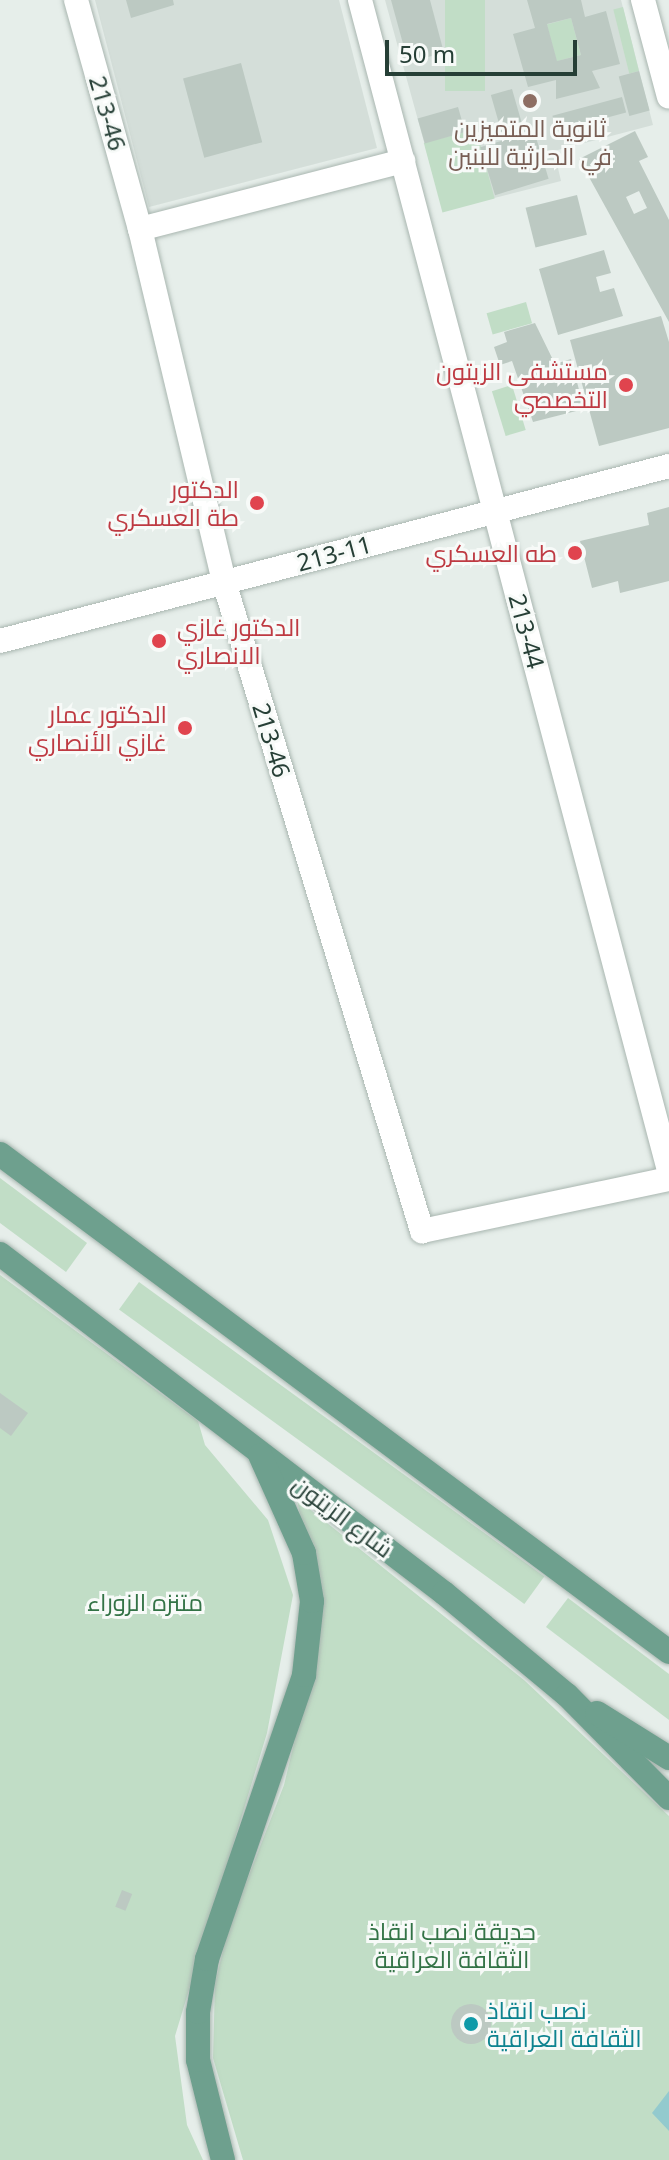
<!DOCTYPE html>
<meta charset="utf-8">
<style>
body{margin:0}
#map{position:relative;width:669px;height:2160px;overflow:hidden;background:#e6eeea;font-family:"Noto Sans",Cairo,sans-serif}
div>[style]{position:absolute}
[style*='--x']{left:calc(var(--x)*1px);top:calc(var(--y)*1px);width:calc(var(--w)*1px);rotate:calc(var(--a)*1deg)}
.built>*{inset:0;background:#d4ded9}
.green>*{inset:0;background:#c1ddc6;transform-origin:0 0}
.water>*{inset:0;background:#93cace}
.building>*{inset:0;background:#bcc9c2;transform-origin:0 0}
.round{border-radius:50%}
.roads{filter:drop-shadow(0 0 2px #a9b6b0) drop-shadow(0 0 2px #a9b6b0)}
.minor>*{height:24px;margin:-12px;padding:0 12px;transform-origin:12px;border-radius:12px;background:#fff}
.major>*{height:24px;margin:-12px;padding:0 12px;transform-origin:12px;border-radius:12px;background:#6ea08e}
.dots>*{width:22px;height:22px;translate:-50% -50%;box-sizing:border-box;border:4px solid #f7faf8;border-radius:50%}
span{translate:-50% -50%;white-space:nowrap;text-align:center;line-height:1.15;-webkit-text-stroke:6px #f7faf8;paint-order:stroke}
.street-label{font-size:24px;color:#263f36}
.education-label{font-size:24px;color:#785e54}
.health-label{font-size:24px;color:#be3a42}
.right{translate:-100% -50%;text-align:right}
.left{translate:0 -50%;text-align:left}
.park-label{font-size:24px;color:#337346}
.culture-label{font-size:24px;color:#0d838f}
.scale{position:absolute;left:385px;top:40px;width:192px;height:36px;box-sizing:border-box;border:4px solid #263f36;border-top:0;padding-left:10px;font-size:24px;line-height:28px;white-space:nowrap;color:#263f36;-webkit-text-stroke:6px #f7faf8;paint-order:stroke}
</style>
<div id="map">
<div class="built">
<i style="clip-path:polygon(95px 0,339px 0,377px 148px,149px 207px)"></i>
<i style="clip-path:polygon(385px 0,621px 0,653px 125px,554px 151px,561px 181px,443px 211px)"></i>
</div>
<div class="green">
<i style="left:445px;top:0;width:40px;height:91px"></i>
<i style="left:623px;top:7px;width:66px;height:10px;rotate:76deg"></i>
<i style="left:571px;top:18px;width:38px;height:25px;rotate:75deg"></i>
<i style="left:476px;top:129px;width:72px;height:54px;rotate:75deg"></i>
<i style="left:526px;top:302px;width:22px;height:41px;rotate:74deg"></i>
<i style="left:512px;top:385px;width:47px;height:21px;rotate:73deg"></i>
<i style="clip-path:polygon(0 1178px,87px 1243px,66px 1272px,0 1223px)"></i>
<i style="clip-path:polygon(0 1275px,198px 1421px,205px 1445px,268px 1520px,293px 1595px,267px 1733px,175px 2036px,187px 2125px,203px 2160px,0 2160px)"></i>
<i style="left:139px;top:1282px;width:501px;height:34px;rotate:36deg"></i>
<i style="clip-path:polygon(297px 1499px,524px 1680px,669px 1816px,669px 2160px,243px 2160px,213px 2058px,215px 1984px,228px 1929px,284px 1785px,321px 1631px)"></i>
<i style="clip-path:polygon(568px 1598px,669px 1674px,669px 1720px,546px 1627px)"></i>
</div>
<div class="water">
<i style="clip-path:polygon(669px 2091px,669px 2131px,652px 2113px)"></i>
</div>
<div class="building">
<i style="clip-path:polygon(126px 0,173px 0,174px 5px,131px 18px)"></i>
<i style="clip-path:polygon(391px 0,430px 0,444px 53px,408px 62px)"></i>
<i style="clip-path:polygon(evenodd,527px 0,581px 0,585px 17px,606px 11px,620px 64px,592px 71px,600px 88px,556px 99px,556px 80px,528px 87px,513px 34px,535px 28px,527px 0,571px 18px,581px 55px,557px 61px,547px 24px,571px 18px)"></i>
<i style="left:241px;top:63px;width:82px;height:60px;rotate:75deg"></i>
<i style="left:639px;top:71px;width:41px;height:21px;rotate:75deg"></i>
<i style="left:512px;top:89px;width:44px;height:22px;rotate:74deg"></i>
<i style="left:622px;top:97px;width:16px;height:72px;rotate:75deg"></i>
<i style="left:458px;top:107px;width:26px;height:42px;rotate:74deg"></i>
<i style="left:534px;top:131px;width:50px;height:56px;rotate:73deg"></i>
<i style="clip-path:polygon(evenodd,635px 131px,648px 157px,639px 161px,669px 220px,669px 322px,579px 159px,635px 131px,639px 191px,647px 208px,634px 214px,626px 197px,639px 191px)"></i>
<i style="left:577px;top:195px;width:41px;height:53px;rotate:76deg"></i>
<i style="clip-path:polygon(604px 250px,611px 273px,596px 277px,600px 292px,614px 288px,623px 316px,558px 335px,539px 269px)"></i>
<i style="clip-path:polygon(661px 316px,669px 342px,669px 428px,599px 446px,570px 340px)"></i>
<i style="clip-path:polygon(535px 323px,555px 364px,571px 359px,584px 409px,533px 422px,512px 361px,500px 365px,494px 347px,507px 342px,504px 332px)"></i>
<i style="clip-path:polygon(669px 507px,669px 581px,620px 593px,618px 581px,592px 588px,580px 541px,649px 525px,647px 513px)"></i>
<i style="clip-path:polygon(0 1393px,28px 1413px,11px 1436px,0 1428px)"></i>
<i style="left:122px;top:1890px;width:11px;height:18px;rotate:22deg"></i>
<i class="round" style="left:451px;top:2004px;width:40px;height:40px"></i>
</div>
<div class="roads">
<div class="minor">
<i style="--x:76;--y:0;--w:238;--a:74.4"></i>
<i style="--x:140;--y:229;--w:363;--a:76.6"></i>
<i style="--x:224;--y:582;--w:679;--a:73.03"></i>
<i style="--x:422;--y:1231;--w:252;--a:-11.9"></i>
<i style="--x:360;--y:0;--w:1210;--a:75.21"></i>
<i style="--x:643;--y:0;--w:100;--a:75"></i>
<i style="--x:140;--y:229;--w:272;--a:-14.5"></i>
<i style="--x:0;--y:641;--w:692;--a:-14.66"></i>
</div>
<div class="major">
<i style="--x:0;--y:1154;--w:834;--a:36.66"></i>
<i style="--x:0;--y:1254;--w:559;--a:37.36"></i>
<i style="--x:444;--y:1593;--w:160;--a:39.7"></i>
<i style="--x:567;--y:1695;--w:145;--a:45.3"></i>
<i style="--x:597;--y:1713;--w:85;--a:32"></i>
<i style="--x:223;--y:2160;--w:103;--a:-104"></i>
<i style="--x:198;--y:2060;--w:48;--a:-90"></i>
<i style="--x:198;--y:2012;--w:54;--a:-80.4"></i>
<i style="--x:207;--y:1959;--w:300;--a:-71.1"></i>
<i style="--x:304;--y:1675;--w:74;--a:-83.8"></i>
<i style="--x:312;--y:1601;--w:49;--a:-99.5"></i>
<i style="--x:304;--y:1553;--w:107;--a:-114.2"></i>
</div>
</div>
<div class="dots">
<i style="left:530px;top:101px;background:#8d6e63"></i>
<i style="left:626px;top:385px;background:#e0444e"></i>
<i style="left:257px;top:503px;background:#e0444e"></i>
<i style="left:575px;top:553px;background:#e0444e"></i>
<i style="left:159px;top:641px;background:#e0444e"></i>
<i style="left:185px;top:728px;background:#e0444e"></i>
<i style="left:471px;top:2024px;background:#0f9aa8"></i>
</div>
<div class="street-label">
<span style="left:108px;top:113px;rotate:74deg">213-46</span>
<span style="left:334px;top:553px;rotate:-15deg">213-11</span>
<span style="left:527px;top:631px;rotate:75deg">213-44</span>
<span style="left:272px;top:740px;rotate:73deg">213-46</span>
<span style="left:343px;top:1516px;rotate:37deg">شارع الزيتون</span>
</div>
<div class="education-label">
<span style="left:530px;top:142px">ثانوية المتميزين<br>في الحارثية للبنين</span>
</div>
<div class="health-label">
<span class="right" style="left:608px;top:385px">مستشفى الزيتون<br>التخصصي</span>
<span class="right" style="left:239px;top:503px">الدكتور<br>طة العسكري</span>
<span class="right" style="left:557px;top:553px">طه العسكري</span>
<span class="left" style="left:177px;top:641px">الدكتور غازي<br>الانصاري</span>
<span class="right" style="left:167px;top:728px">الدكتور عمار<br>غازي الأنصاري</span>
</div>
<div class="park-label">
<span style="left:145px;top:1602px">متنزه الزوراء</span>
<span style="left:452px;top:1945px">حديقة نصب انقاذ<br>الثقافة العراقية</span>
</div>
<div class="culture-label">
<span class="left" style="left:487px;top:2024px">نصب انقاذ<br>الثقافة العراقية</span>
</div>
<div class="scale">50 m</div>
</div>
